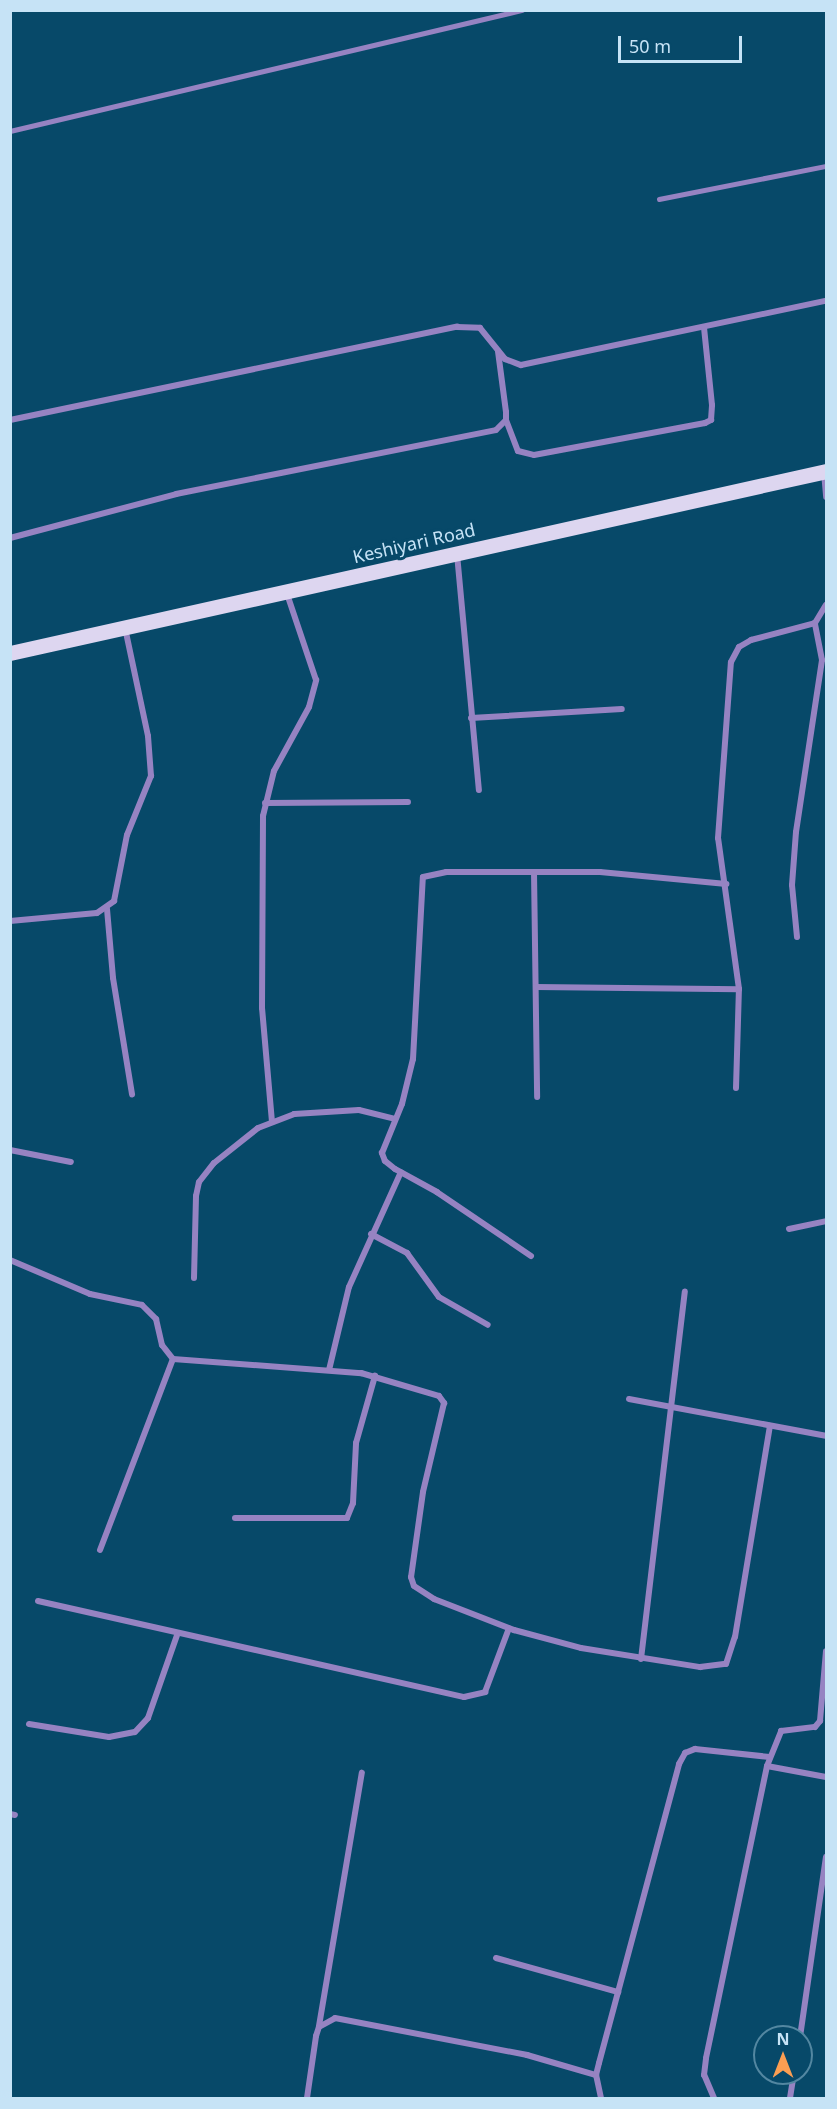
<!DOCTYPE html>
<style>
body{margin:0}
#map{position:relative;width:837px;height:2109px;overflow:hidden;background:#074969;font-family:"Noto Sans",sans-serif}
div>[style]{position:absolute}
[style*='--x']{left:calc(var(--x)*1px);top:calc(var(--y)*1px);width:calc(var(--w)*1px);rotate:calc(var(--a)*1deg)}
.lane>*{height:4.5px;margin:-2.25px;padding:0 2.25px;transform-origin:2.25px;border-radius:2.25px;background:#9683c2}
.street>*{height:6px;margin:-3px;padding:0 3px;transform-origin:3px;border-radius:3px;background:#9683c2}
.primary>*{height:15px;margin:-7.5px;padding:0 7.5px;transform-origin:7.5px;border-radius:7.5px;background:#ddd6f0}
span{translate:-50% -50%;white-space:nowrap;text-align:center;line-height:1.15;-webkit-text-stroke:6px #074969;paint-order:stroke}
.street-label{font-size:18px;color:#c6e3f6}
.frame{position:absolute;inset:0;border:12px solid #c6e3f6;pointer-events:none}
.north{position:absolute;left:753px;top:2025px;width:60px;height:60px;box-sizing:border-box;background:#074969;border:2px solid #5387a1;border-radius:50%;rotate:0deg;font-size:16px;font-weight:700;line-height:24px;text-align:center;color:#c6e3f6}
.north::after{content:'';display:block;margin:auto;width:21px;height:27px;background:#fb9e52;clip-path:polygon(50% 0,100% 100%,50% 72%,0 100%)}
.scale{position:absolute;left:618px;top:36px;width:124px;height:27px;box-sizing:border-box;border:3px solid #c6e3f6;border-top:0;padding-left:8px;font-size:18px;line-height:21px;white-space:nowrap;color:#c6e3f6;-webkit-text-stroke:4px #074969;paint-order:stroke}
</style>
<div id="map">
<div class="lane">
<i style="--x:10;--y:131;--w:526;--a:-13.3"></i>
<i style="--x:659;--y:199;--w:170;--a:-11.2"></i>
</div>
<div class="street">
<i style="--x:10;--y:420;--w:457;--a:-11.8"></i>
<i style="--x:457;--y:327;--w:23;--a:2"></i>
<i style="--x:480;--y:328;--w:40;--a:51"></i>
<i style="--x:505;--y:359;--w:17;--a:21"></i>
<i style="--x:521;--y:365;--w:312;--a:-11.9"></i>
<i style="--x:506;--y:420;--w:33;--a:69"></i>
<i style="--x:518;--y:451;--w:16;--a:14"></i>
<i style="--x:534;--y:455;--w:174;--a:-10.6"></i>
<i style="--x:705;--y:423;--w:7;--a:-27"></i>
<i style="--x:711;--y:420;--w:15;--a:-86"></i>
<i style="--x:712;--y:405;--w:78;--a:-95.9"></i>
<i style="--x:824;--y:472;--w:25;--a:85"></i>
<i style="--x:10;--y:538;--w:172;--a:-14.8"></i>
<i style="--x:176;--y:494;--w:326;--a:-11.3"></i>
<i style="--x:496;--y:430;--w:14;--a:-45"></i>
<i style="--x:506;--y:420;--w:8;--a:-90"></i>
<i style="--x:506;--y:412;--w:62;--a:-97.5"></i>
<i style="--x:457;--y:554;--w:237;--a:84.7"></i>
<i style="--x:471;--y:718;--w:151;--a:-3.4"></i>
<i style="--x:265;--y:803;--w:143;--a:-0.4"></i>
<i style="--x:534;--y:872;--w:225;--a:89.2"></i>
<i style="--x:107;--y:909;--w:69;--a:85"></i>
<i style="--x:113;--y:978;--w:118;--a:80.7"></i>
<i style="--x:10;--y:921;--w:87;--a:-5.3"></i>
<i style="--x:97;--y:913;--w:21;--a:-35"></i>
<i style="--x:114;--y:901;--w:67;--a:-78.9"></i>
<i style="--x:127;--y:835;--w:64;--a:-67.9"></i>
<i style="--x:151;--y:776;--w:40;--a:-94.3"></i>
<i style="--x:148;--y:736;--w:110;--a:-102"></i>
<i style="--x:797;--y:937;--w:52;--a:-95.5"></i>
<i style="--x:792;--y:885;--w:53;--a:-85.7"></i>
<i style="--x:796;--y:832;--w:174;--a:-81.4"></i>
<i style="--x:822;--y:660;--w:38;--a:-101"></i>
<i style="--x:815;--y:623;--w:21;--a:-59"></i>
<i style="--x:536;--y:987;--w:203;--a:0.6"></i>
<i style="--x:736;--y:1088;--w:99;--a:-88.3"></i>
<i style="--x:739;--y:989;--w:152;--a:-97.9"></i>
<i style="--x:718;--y:838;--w:176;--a:-85.8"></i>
<i style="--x:731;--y:662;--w:17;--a:-62"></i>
<i style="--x:739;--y:647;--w:14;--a:-30"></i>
<i style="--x:751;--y:640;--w:66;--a:-14.9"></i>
<i style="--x:272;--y:1122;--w:114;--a:-95"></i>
<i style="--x:262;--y:1008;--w:192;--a:-89.7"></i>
<i style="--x:263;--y:816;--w:46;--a:-76.3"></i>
<i style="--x:274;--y:771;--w:73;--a:-61.3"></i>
<i style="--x:309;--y:707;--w:28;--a:-75"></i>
<i style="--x:316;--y:680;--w:94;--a:-108.6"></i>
<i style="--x:10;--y:1150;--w:62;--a:11.1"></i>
<i style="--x:789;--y:1229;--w:38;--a:-12"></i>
<i style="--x:371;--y:1234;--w:41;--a:27.8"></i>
<i style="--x:407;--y:1253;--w:54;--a:54"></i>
<i style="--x:439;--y:1297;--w:56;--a:29.7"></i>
<i style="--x:531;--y:1256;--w:114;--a:-145.8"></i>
<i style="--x:437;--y:1192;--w:48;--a:-151.3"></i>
<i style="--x:395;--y:1169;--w:13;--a:-141"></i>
<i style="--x:385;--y:1161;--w:9;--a:-111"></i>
<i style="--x:382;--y:1153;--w:53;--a:-67.8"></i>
<i style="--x:402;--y:1104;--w:46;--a:-76.3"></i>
<i style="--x:413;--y:1059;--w:182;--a:-86.9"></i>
<i style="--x:423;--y:877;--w:24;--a:-12"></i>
<i style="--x:446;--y:872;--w:154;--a:0"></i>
<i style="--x:600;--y:872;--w:127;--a:5.4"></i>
<i style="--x:10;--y:1260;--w:87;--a:23"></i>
<i style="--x:90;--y:1294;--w:53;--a:11.9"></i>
<i style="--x:142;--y:1305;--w:20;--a:45"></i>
<i style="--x:156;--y:1319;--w:27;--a:77"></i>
<i style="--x:162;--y:1345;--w:18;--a:52"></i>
<i style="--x:173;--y:1359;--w:189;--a:4.3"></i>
<i style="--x:361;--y:1373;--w:81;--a:16.4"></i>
<i style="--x:439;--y:1396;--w:9;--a:54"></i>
<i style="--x:444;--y:1403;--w:91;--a:103.3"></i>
<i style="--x:423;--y:1492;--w:86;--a:98"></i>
<i style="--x:411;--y:1577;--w:9;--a:72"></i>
<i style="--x:414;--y:1586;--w:24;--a:33"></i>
<i style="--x:434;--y:1599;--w:86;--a:21.2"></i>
<i style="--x:514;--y:1630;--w:69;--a:15"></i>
<i style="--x:581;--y:1648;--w:121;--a:9.1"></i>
<i style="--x:700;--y:1667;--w:26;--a:-7"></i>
<i style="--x:726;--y:1664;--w:28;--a:-72"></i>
<i style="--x:735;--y:1637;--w:214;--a:-80.6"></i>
<i style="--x:194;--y:1278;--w:82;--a:-88.6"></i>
<i style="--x:196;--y:1196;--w:14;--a:-78"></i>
<i style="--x:199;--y:1182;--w:24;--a:-52"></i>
<i style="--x:214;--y:1163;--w:56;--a:-38.5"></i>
<i style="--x:258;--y:1128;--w:39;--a:-21"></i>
<i style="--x:294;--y:1114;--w:65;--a:-3.5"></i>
<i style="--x:359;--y:1110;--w:37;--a:14"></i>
<i style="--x:329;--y:1370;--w:85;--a:-76.5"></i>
<i style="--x:349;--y:1287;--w:126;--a:-65.7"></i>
<i style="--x:629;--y:1399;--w:200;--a:10.6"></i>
<i style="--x:235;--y:1518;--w:112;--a:0"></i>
<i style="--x:347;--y:1518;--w:16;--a:-68"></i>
<i style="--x:353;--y:1503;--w:60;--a:-87.1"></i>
<i style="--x:356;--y:1443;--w:70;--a:-74.2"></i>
<i style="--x:100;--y:1550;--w:204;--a:-69.1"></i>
<i style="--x:38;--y:1601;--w:437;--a:12.7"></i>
<i style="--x:464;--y:1697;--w:22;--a:-13"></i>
<i style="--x:485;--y:1692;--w:68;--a:-69.4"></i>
<i style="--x:641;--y:1659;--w:370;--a:-83.2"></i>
<i style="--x:29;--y:1724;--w:81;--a:9.2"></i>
<i style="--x:109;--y:1737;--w:26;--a:-11"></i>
<i style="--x:135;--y:1732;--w:19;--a:-47"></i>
<i style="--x:148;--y:1718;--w:88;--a:-70.7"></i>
<i style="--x:767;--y:1766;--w:60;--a:10.6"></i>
<i style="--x:10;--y:1814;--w:5;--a:11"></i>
<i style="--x:496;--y:1958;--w:127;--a:15.6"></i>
<i style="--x:319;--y:2026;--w:257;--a:-80.4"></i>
<i style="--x:800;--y:2037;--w:182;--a:-81.8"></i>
<i style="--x:307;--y:2098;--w:63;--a:-81.7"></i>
<i style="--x:316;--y:2036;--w:9;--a:-72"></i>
<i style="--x:319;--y:2027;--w:18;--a:-29"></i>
<i style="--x:335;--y:2018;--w:196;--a:10.9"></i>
<i style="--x:527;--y:2055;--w:72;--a:16.2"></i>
<i style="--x:601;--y:2098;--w:24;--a:-102"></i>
<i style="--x:596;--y:2075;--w:12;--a:-76"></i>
<i style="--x:599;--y:2063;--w:310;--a:-75"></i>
<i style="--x:679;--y:1764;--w:13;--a:-61"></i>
<i style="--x:685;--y:1753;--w:11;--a:-22"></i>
<i style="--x:695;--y:1749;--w:75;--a:6.1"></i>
<i style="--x:714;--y:2098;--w:25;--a:-113"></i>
<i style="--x:704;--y:2075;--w:17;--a:-83"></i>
<i style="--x:706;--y:2058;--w:298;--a:-78.2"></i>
<i style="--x:767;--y:1766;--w:38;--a:-68"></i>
<i style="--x:781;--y:1731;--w:34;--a:-7"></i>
<i style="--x:815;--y:1727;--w:8;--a:-50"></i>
<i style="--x:820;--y:1721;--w:70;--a:-85.1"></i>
<i style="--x:790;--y:2098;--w:25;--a:-81"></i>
</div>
<div class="primary">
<i style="--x:10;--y:653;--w:836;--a:-12.57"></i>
</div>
<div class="street-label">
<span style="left:414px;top:543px;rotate:-13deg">Keshiyari Road</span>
</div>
<div class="frame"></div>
<div class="north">N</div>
<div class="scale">50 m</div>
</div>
